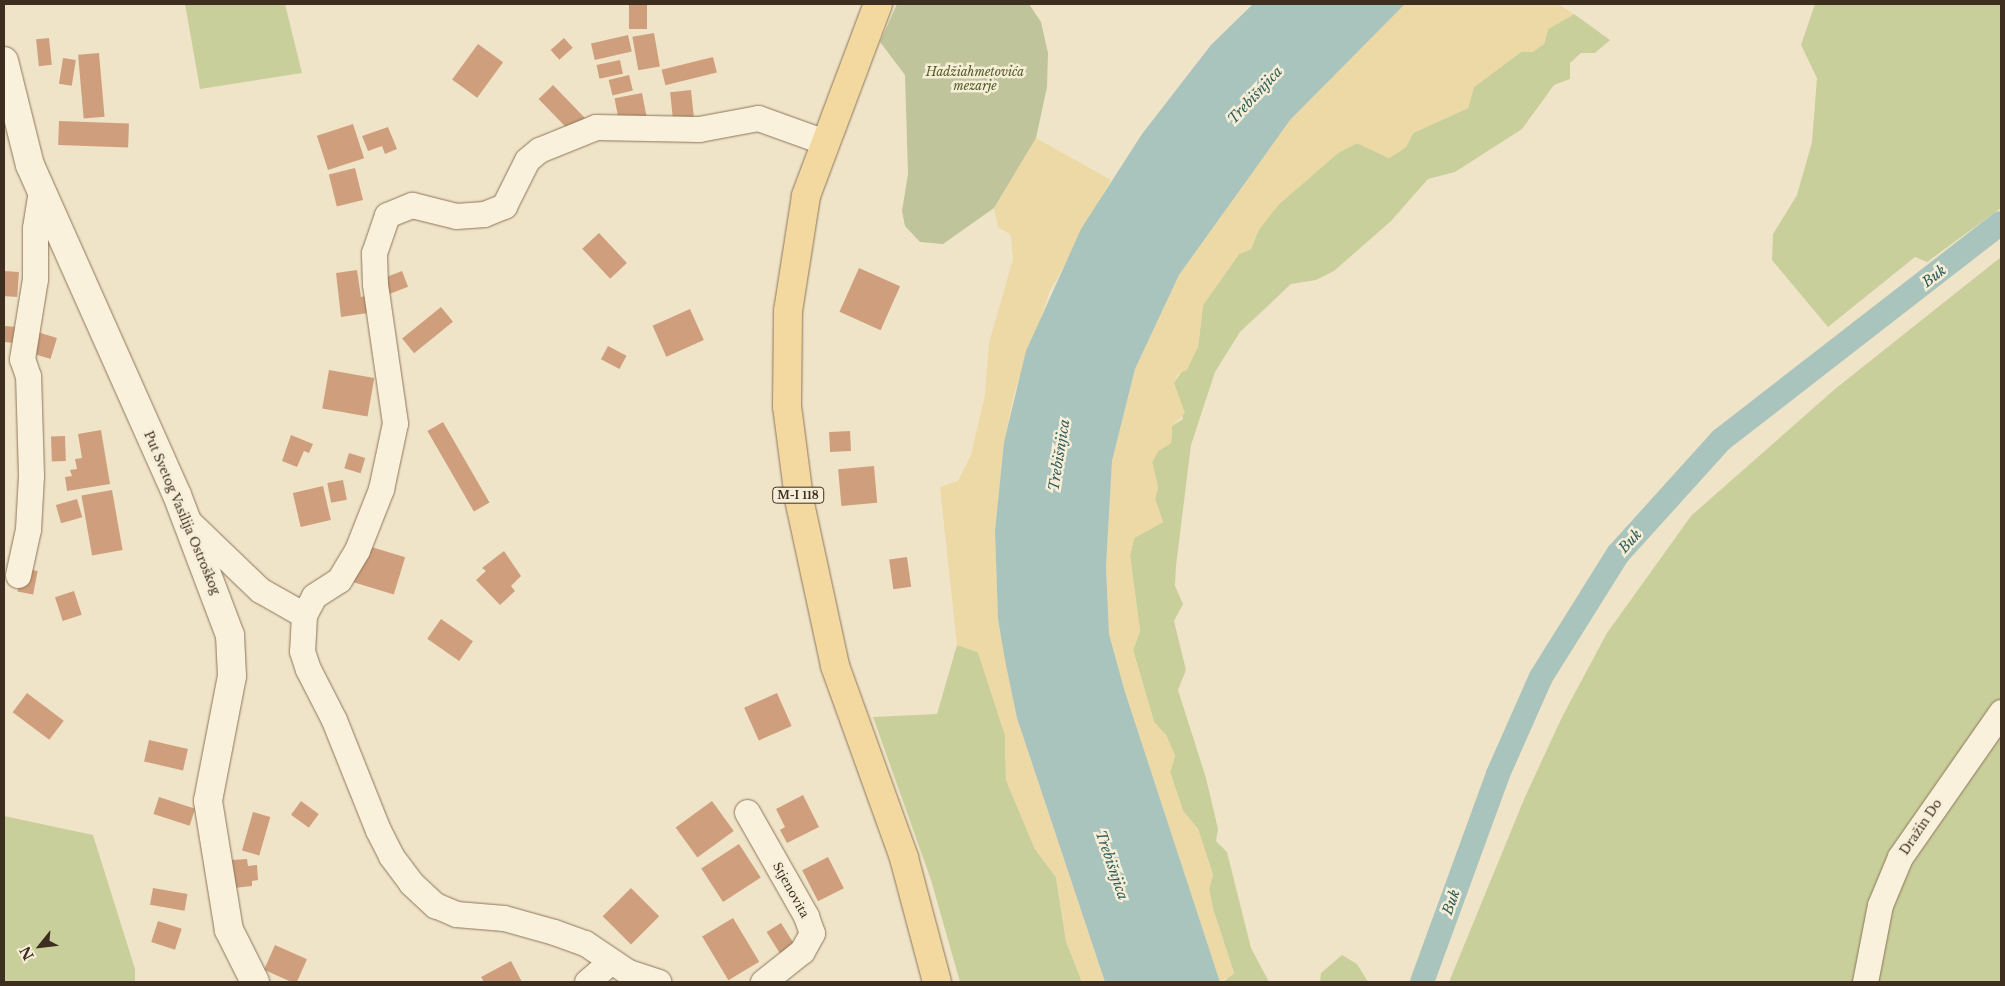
<!DOCTYPE html>
<meta charset="utf-8">
<style>
body{margin:0}
#map{position:relative;width:2005px;height:986px;overflow:hidden;background:#f0e4c8;font-family:"Libre Baskerville",serif}
div>[style]{position:absolute}
[style*='--x']{left:calc(var(--x)*1px);top:calc(var(--y)*1px);width:calc(var(--w)*1px);rotate:calc(var(--a)*1deg)}
.green>*{inset:0;background:#c9cf9b}
.sand>*{inset:0;background:#ecd9a5}
.cemetery>*{inset:0;background:#bfc49a}
.water>*{inset:0;background:#a9c4bc}
.canal>*{height:24px;margin:-12px;padding:0 12px;transform-origin:12px;border-radius:12px;background:#a9c4bc}
.building>*{inset:0;background:#cf9f7d;transform-origin:0 0}
.roads{filter:drop-shadow(0 0 1px #8d765c) drop-shadow(0 0 1px #8d765c)}
.minor>*{height:25px;margin:-12.5px;padding:0 12.5px;transform-origin:12.5px;border-radius:12.5px;background:#faf1dc}
.tertiary>*{height:28px;margin:-14px;padding:0 14px;transform-origin:14px;border-radius:14px;background:#faf1dc}
.primary>*{height:28px;margin:-14px;padding:0 14px;transform-origin:14px;border-radius:14px;background:#f3d9a0}
span{translate:-50% -50%;white-space:nowrap;text-align:center;line-height:1.15;-webkit-text-stroke:5px #f7eed8;paint-order:stroke}
.shield-label span{padding:1px 4px;background:#f7eed8;border:1px solid;border-radius:4px;-webkit-text-stroke-width:0}
.shield-label{font-size:11px;color:#3d2e20;font-weight:700}
.park-label{font-size:12px;color:#4d5a26;font-style:italic}
.street-label{font-size:12px;color:#3d2e20}
.water-label{font-size:14px;color:#2f5d5a;font-style:italic}
.frame{position:absolute;inset:0;border:5px solid #3d2e20;pointer-events:none}
.north{position:absolute;left:15px;top:921px;width:50px;height:50px;-webkit-text-stroke:4px #f7eed8;paint-order:stroke;rotate:241deg;font-size:14px;font-weight:700;line-height:20px;text-align:center;color:#3d2e20}
.north::after{content:'';display:block;margin:auto;width:18px;height:22px;background:#3d2e20;clip-path:polygon(50% 0,100% 100%,50% 72%,0 100%)}
</style>
<div id="map">
<div class="green">
<i style="clip-path:polygon(185px 4px,285px 4px,302px 73px,200px 89px)"></i>
<i style="clip-path:polygon(1815px 4px,2001px 4px,2001px 208px,1927px 262px,1915px 257px,1828px 327px,1772px 260px,1773px 234px,1797px 195px,1812px 142px,1817px 78px,1801px 45px)"></i>
<i style="clip-path:polygon(1574px 14px,1610px 40px,1595px 53px,1581px 53px,1570px 63px,1570px 79px,1554px 85px,1522px 129px,1455px 172px,1428px 179px,1391px 221px,1334px 271px,1316px 280px,1291px 284px,1240px 332px,1215px 372px,1191px 445px,1176px 566px,1175px 586px,1183px 604px,1174px 621px,1186px 670px,1178px 690px,1206px 778px,1218px 829px,1216px 841px,1227px 852px,1251px 948px,1269px 982px,1223px 982px,1234px 973px,1213px 909px,1209px 889px,1213px 875px,1198px 829px,1183px 811px,1170px 772px,1175px 756px,1166px 735px,1154px 722px,1133px 650px,1140px 631px,1130px 556px,1134px 538px,1163px 522px,1155px 499px,1158px 487px,1152px 462px,1158px 451px,1171px 443px,1172px 426px,1183px 419px,1174px 383px,1198px 347px,1203px 305px,1239px 254px,1251px 249px,1258px 231px,1278px 205px,1338px 153px,1357px 143px,1389px 158px,1406px 147px,1413px 133px,1468px 108px,1474px 87px,1521px 52px,1544px 44px,1548px 29px)"></i>
<i style="clip-path:polygon(2001px 257px,2001px 982px,1449px 982px,1525px 797px,1563px 715px,1607px 633px,1691px 516px,1835px 389px)"></i>
<i style="clip-path:polygon(957px 645px,978px 652px,1005px 735px,1006px 780px,1035px 849px,1056px 877px,1066px 941px,1082px 982px,960px 982px,931px 880px,873px 717px,937px 714px)"></i>
<i style="clip-path:polygon(4px 816px,93px 835px,135px 969px,135px 982px,4px 982px)"></i>
<i style="clip-path:polygon(1342px 955px,1357px 964px,1368px 982px,1320px 982px,1321px 973px)"></i>
</div>
<div class="sand">
<i style="clip-path:polygon(1405px 4px,1558px 4px,1574px 14px,1548px 29px,1544px 44px,1533px 52px,1521px 52px,1474px 87px,1468px 108px,1413px 133px,1406px 147px,1389px 158px,1357px 143px,1338px 153px,1278px 205px,1258px 231px,1251px 249px,1239px 254px,1203px 305px,1198px 347px,1187px 370px,1178px 374px,1174px 383px,1185px 413px,1172px 426px,1171px 443px,1158px 451px,1152px 462px,1158px 487px,1155px 499px,1163px 522px,1134px 538px,1130px 556px,1140px 631px,1133px 650px,1154px 722px,1166px 735px,1175px 756px,1170px 772px,1183px 811px,1198px 829px,1213px 875px,1209px 889px,1213px 909px,1234px 974px,1220px 982px,1125px 692px,1109px 634px,1106px 567px,1112px 461px,1135px 369px,1179px 275px,1290px 120px)"></i>
<i style="clip-path:polygon(1036px 138px,1111px 180px,1050px 291px,1014px 394px,1004px 442px,995px 531px,998px 619px,1017px 718px,1105px 982px,1082px 982px,1066px 940px,1056px 877px,1035px 849px,1006px 780px,1005px 735px,978px 652px,957px 645px,940px 487px,958px 481px,971px 455px,985px 395px,989px 343px,1013px 259px,1011px 235px,998px 227px,994px 208px)"></i>
</div>
<div class="cemetery">
<i style="clip-path:polygon(897px 4px,1029px 4px,1041px 22px,1048px 53px,1047px 87px,1036px 138px,994px 208px,943px 244px,920px 242px,905px 226px,902px 211px,908px 174px,905px 75px,880px 42px)"></i>
</div>
<div class="water">
<i style="clip-path:polygon(1253px 4px,1405px 4px,1290px 120px,1179px 275px,1135px 369px,1112px 461px,1106px 567px,1109px 634px,1125px 692px,1220px 982px,1105px 982px,1017px 718px,1005px 660px,998px 619px,995px 531px,1004px 442px,1026px 351px,1081px 229px,1142px 134px,1211px 45px)"></i>
</div>
<div class="canal">
<i style="--x:1422;--y:982;--w:221;--a:-69.9"></i>
<i style="--x:1498;--y:774;--w:106;--a:-66.1"></i>
<i style="--x:1541;--y:677;--w:145;--a:-58"></i>
<i style="--x:1618;--y:554;--w:154;--a:-47.9"></i>
<i style="--x:1721;--y:440;--w:354;--a:-37.8"></i>
</div>
<div class="building">
<i style="left:629px;top:4px;width:18px;height:25px"></i>
<i style="left:654px;top:33px;width:34px;height:22px;rotate:80deg"></i>
<i style="left:628px;top:35px;width:17px;height:38px;rotate:77deg"></i>
<i style="left:49px;top:38px;width:27px;height:13px;rotate:84deg"></i>
<i style="left:564px;top:38px;width:13px;height:18px;rotate:48deg"></i>
<i style="left:478px;top:44px;width:31px;height:44px;rotate:36deg"></i>
<i style="left:99px;top:53px;width:64px;height:21px;rotate:85deg"></i>
<i style="left:713px;top:57px;width:16px;height:53px;rotate:76deg"></i>
<i style="left:63px;top:58px;width:13px;height:26px;rotate:9deg"></i>
<i style="left:620px;top:60px;width:14px;height:24px;rotate:78deg"></i>
<i style="left:629px;top:75px;width:16px;height:21px;rotate:76deg"></i>
<i style="left:553px;top:85px;width:46px;height:20px;rotate:46deg"></i>
<i style="left:691px;top:90px;width:30px;height:21px;rotate:84deg"></i>
<i style="left:642px;top:93px;width:25px;height:28px;rotate:79deg"></i>
<i style="left:59px;top:121px;width:70px;height:24px;rotate:2deg"></i>
<i style="left:353px;top:124px;width:36px;height:38px;rotate:72deg"></i>
<i style="clip-path:polygon(388px 127px,397px 149px,385px 154px,382px 146px,368px 151px,362px 136px)"></i>
<i style="left:355px;top:168px;width:33px;height:27px;rotate:76deg"></i>
<i style="left:599px;top:233px;width:41px;height:23px;rotate:47deg"></i>
<i style="left:859px;top:268px;width:45px;height:48px;rotate:24deg"></i>
<i style="clip-path:polygon(357px 270px,361px 297px,366px 296px,368px 313px,341px 317px,336px 273px)"></i>
<i style="left:4px;top:271px;width:15px;height:25px;rotate:4deg"></i>
<i style="left:402px;top:271px;width:17px;height:20px;rotate:69deg"></i>
<i style="left:441px;top:307px;width:19px;height:50px;rotate:51deg"></i>
<i style="left:690px;top:309px;width:34px;height:41px;rotate:66deg"></i>
<i style="clip-path:polygon(4px 326px,18px 327px,16px 343px,4px 342px)"></i>
<i style="left:34px;top:331px;width:24px;height:22px;rotate:17deg"></i>
<i style="left:608px;top:346px;width:21px;height:15px;rotate:28deg"></i>
<i style="left:329px;top:370px;width:46px;height:39px;rotate:10deg"></i>
<i style="left:443px;top:422px;width:93px;height:18px;rotate:60deg"></i>
<i style="clip-path:polygon(101px 430px,110px 484px,67px 491px,65px 477px,72px 476px,70px 470px,77px 469px,75px 459px,82px 458px,78px 434px)"></i>
<i style="left:850px;top:431px;width:20px;height:21px;rotate:87deg"></i>
<i style="clip-path:polygon(291px 435px,313px 444px,309px 453px,304px 451px,297px 467px,282px 461px)"></i>
<i style="left:65px;top:436px;width:25px;height:14px;rotate:88deg"></i>
<i style="left:349px;top:453px;width:17px;height:16px;rotate:17deg"></i>
<i style="left:874px;top:466px;width:37px;height:36px;rotate:85deg"></i>
<i style="left:343px;top:480px;width:20px;height:16px;rotate:79deg"></i>
<i style="left:323px;top:486px;width:35px;height:31px;rotate:77deg"></i>
<i style="left:112px;top:490px;width:61px;height:31px;rotate:80deg"></i>
<i style="left:77px;top:499px;width:19px;height:22px;rotate:74deg"></i>
<i style="left:365px;top:545px;width:42px;height:39px;rotate:17deg"></i>
<i style="clip-path:polygon(504px 551px,521px 576px,511px 586px,515px 591px,500px 605px,476px 580px,486px 571px,482px 568px)"></i>
<i style="left:907px;top:557px;width:30px;height:18px;rotate:82deg"></i>
<i style="left:22px;top:568px;width:16px;height:24px;rotate:11deg"></i>
<i style="left:74px;top:591px;width:25px;height:20px;rotate:72deg"></i>
<i style="left:441px;top:619px;width:39px;height:24px;rotate:35deg"></i>
<i style="left:27px;top:693px;width:46px;height:24px;rotate:37deg"></i>
<i style="left:777px;top:693px;width:36px;height:36px;rotate:66deg"></i>
<i style="left:149px;top:740px;width:40px;height:22px;rotate:13deg"></i>
<i style="clip-path:polygon(803px 795px,819px 827px,787px 843px,780px 830px,785px 827px,776px 809px)"></i>
<i style="left:159px;top:797px;width:38px;height:18px;rotate:18deg"></i>
<i style="left:301px;top:801px;width:22px;height:17px;rotate:36deg"></i>
<i style="left:712px;top:801px;width:37px;height:45px;rotate:54deg"></i>
<i style="left:253px;top:812px;width:18px;height:40px;rotate:16deg"></i>
<i style="left:739px;top:844px;width:40px;height:45px;rotate:57deg"></i>
<i style="left:828px;top:857px;width:35px;height:29px;rotate:63deg"></i>
<i style="clip-path:polygon(247px 859px,248px 866px,257px 865px,258px 880px,252px 881px,252px 886px,234px 888px,231px 860px)"></i>
<i style="left:153px;top:888px;width:35px;height:17px;rotate:10deg"></i>
<i style="left:631px;top:888px;width:40px;height:40px;rotate:45deg"></i>
<i style="left:733px;top:918px;width:51px;height:36px;rotate:59deg"></i>
<i style="left:158px;top:921px;width:25px;height:22px;rotate:18deg"></i>
<i style="left:781px;top:923px;width:26px;height:17px;rotate:58deg"></i>
<i style="left:275px;top:945px;width:35px;height:27px;rotate:24deg"></i>
<i style="clip-path:polygon(511px 961px,522px 982px,484px 982px,481px 977px)"></i>
</div>
<div class="roads">
<div class="minor">
<i style="--x:187;--y:520;--w:101;--a:43.8"></i>
<i style="--x:260;--y:590;--w:51;--a:29.6"></i>
<i style="--x:304;--y:615;--w:21;--a:-62"></i>
<i style="--x:314;--y:596;--w:30;--a:-33"></i>
<i style="--x:339;--y:580;--w:35;--a:-59"></i>
<i style="--x:357;--y:550;--w:66;--a:-68.5"></i>
<i style="--x:381;--y:489;--w:67;--a:-78"></i>
<i style="--x:395;--y:423;--w:140;--a:-98.2"></i>
<i style="--x:375;--y:284;--w:31;--a:-92"></i>
<i style="--x:374;--y:253;--w:40;--a:-71.1"></i>
<i style="--x:387;--y:215;--w:27;--a:-22"></i>
<i style="--x:412;--y:205;--w:45;--a:14"></i>
<i style="--x:456;--y:216;--w:28;--a:-4"></i>
<i style="--x:484;--y:214;--w:22;--a:-22"></i>
<i style="--x:504;--y:206;--w:51;--a:-63.4"></i>
<i style="--x:527;--y:160;--w:16;--a:-40"></i>
<i style="--x:539;--y:150;--w:61;--a:-22"></i>
<i style="--x:596;--y:127;--w:103;--a:1.1"></i>
<i style="--x:699;--y:129;--w:60;--a:-10.6"></i>
<i style="--x:758;--y:118;--w:71;--a:19.7"></i>
<i style="--x:18;--y:575;--w:47;--a:-77.7"></i>
<i style="--x:28;--y:529;--w:54;--a:-86.8"></i>
<i style="--x:31;--y:475;--w:99;--a:-91.7"></i>
<i style="--x:28;--y:376;--w:18;--a:-109"></i>
<i style="--x:22;--y:359;--w:81;--a:-80.8"></i>
<i style="--x:35;--y:279;--w:51;--a:-90"></i>
<i style="--x:35;--y:228;--w:36;--a:-81"></i>
<i style="--x:304;--y:615;--w:36;--a:93"></i>
<i style="--x:302;--y:651;--w:19;--a:72"></i>
<i style="--x:308;--y:669;--w:57;--a:63"></i>
<i style="--x:334;--y:720;--w:118;--a:68.2"></i>
<i style="--x:378;--y:830;--w:29;--a:63"></i>
<i style="--x:391;--y:856;--w:34;--a:53"></i>
<i style="--x:411;--y:883;--w:33;--a:43"></i>
<i style="--x:435;--y:905;--w:23;--a:23"></i>
<i style="--x:456;--y:914;--w:48;--a:4.8"></i>
<i style="--x:504;--y:918;--w:52;--a:15.6"></i>
<i style="--x:554;--y:932;--w:33;--a:20"></i>
<i style="--x:585;--y:943;--w:52;--a:34"></i>
<i style="--x:628;--y:972;--w:32;--a:18"></i>
<i style="--x:747;--y:812;--w:120;--a:60.4"></i>
<i style="--x:806;--y:916;--w:18;--a:71"></i>
<i style="--x:812;--y:933;--w:21;--a:119"></i>
<i style="--x:802;--y:951;--w:50;--a:141.5"></i>
<i style="--x:587;--y:982;--w:30;--a:-41"></i>
<i style="--x:1865;--y:982;--w:78;--a:-79"></i>
<i style="--x:1880;--y:905;--w:52;--a:-67.4"></i>
<i style="--x:1900;--y:857;--w:177;--a:-55.1"></i>
</div>
<div class="tertiary">
<i style="--x:4;--y:61;--w:107;--a:76"></i>
<i style="--x:30;--y:165;--w:361;--a:66"></i>
<i style="--x:177;--y:495;--w:150;--a:69.3"></i>
<i style="--x:230;--y:635;--w:41;--a:87.2"></i>
<i style="--x:232;--y:676;--w:127;--a:100.9"></i>
<i style="--x:208;--y:801;--w:131;--a:80.8"></i>
<i style="--x:229;--y:930;--w:58;--a:63.4"></i>
</div>
<div class="primary">
<i style="--x:878;--y:4;--w:205;--a:110.6"></i>
<i style="--x:806;--y:196;--w:116;--a:98.9"></i>
<i style="--x:788;--y:311;--w:95;--a:90.6"></i>
<i style="--x:787;--y:406;--w:94;--a:82.6"></i>
<i style="--x:799;--y:499;--w:171;--a:77.8"></i>
<i style="--x:835;--y:666;--w:204;--a:70.2"></i>
<i style="--x:904;--y:858;--w:128;--a:75.1"></i>
</div>
</div>
<div class="shield-label">
<span style="left:798px;top:495px">M-I 118</span>
</div>
<div class="park-label">
<span style="left:975px;top:79px">Hadžiahmetovića<br>mezarje</span>
</div>
<div class="street-label">
<span style="left:182px;top:513px;rotate:67deg">Put Svetog Vasilija Ostroškog</span>
<span style="left:1921px;top:827px;rotate:-56deg">Dražin Do</span>
<span style="left:791px;top:890px;rotate:61deg">Stjenovita</span>
</div>
<div class="water-label">
<span style="left:1255px;top:95px;rotate:-47deg">Trebišnjica</span>
<span style="left:1934px;top:276px;rotate:-38deg">Buk</span>
<span style="left:1059px;top:455px;rotate:-81deg">Trebišnjica</span>
<span style="left:1630px;top:541px;rotate:-48deg">Buk</span>
<span style="left:1112px;top:865px;rotate:71deg">Trebišnjica</span>
<span style="left:1451px;top:902px;rotate:-70deg">Buk</span>
</div>
<div class="frame"></div>
<div class="north">N</div>
</div>
